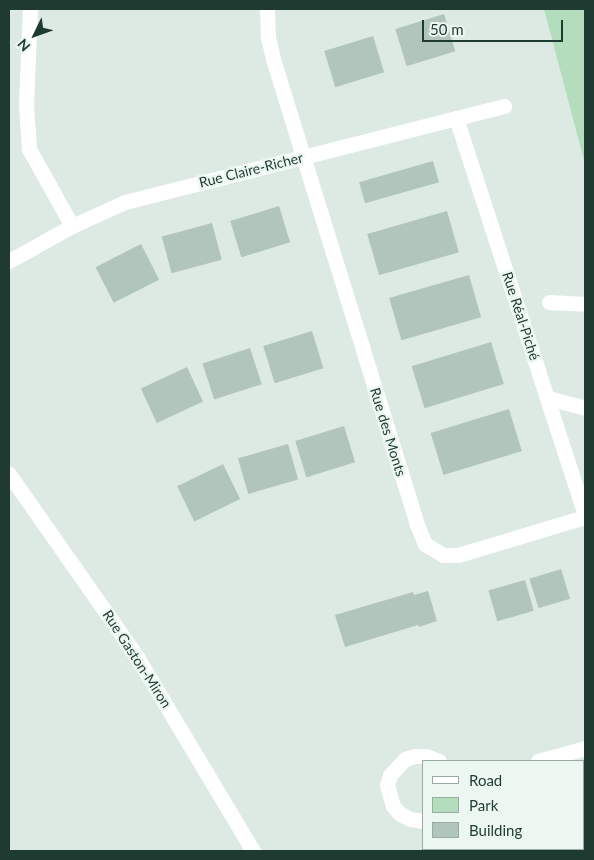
<!DOCTYPE html>
<meta charset="utf-8">
<style>
body{margin:0}
#map{position:relative;width:594px;height:860px;overflow:hidden;background:#ddeae3;font-family:Lato,sans-serif}
div>[style]{position:absolute}
[style*='--x']{left:calc(var(--x)*1px);top:calc(var(--y)*1px);width:calc(var(--w)*1px);rotate:calc(var(--a)*1deg)}
.green>*{inset:0;background:#b4ddbd}
.building>*{inset:0;background:#b2c5bc;transform-origin:0 0}
.minor>*{height:15px;margin:-7.5px;padding:0 7.5px;transform-origin:7.5px;border-radius:7.5px;background:#fff}
span{translate:-50% -50%;white-space:nowrap;text-align:center;line-height:1.15;-webkit-text-stroke:5px #edf7f1;paint-order:stroke}
.street-label{font-size:14px;color:#1e3a31}
.frame{position:absolute;inset:0;border:10px solid #1e3a31;pointer-events:none}
.legend{position:absolute;left:422px;top:760px;width:162px;height:90px;box-sizing:border-box;background:#edf7f1;border:1px solid #9aaba4;margin:0;padding:6px 9px;list-style:none;font-size:15px;color:#1e3a31}
.legend li{display:flex;align-items:center;gap:10px;height:25px}
.legend b{width:25px;border:1px solid #9aaba4}
.north{position:absolute;left:10px;top:10px;width:50px;height:50px;-webkit-text-stroke:4px #edf7f1;paint-order:stroke;rotate:228deg;font-size:14px;font-weight:700;line-height:20px;text-align:center;color:#1e3a31}
.north::after{content:'';display:block;margin:auto;width:18px;height:22px;background:#1e3a31;clip-path:polygon(50% 0,100% 100%,50% 72%,0 100%)}
.scale{position:absolute;left:422px;top:20px;width:141px;height:22px;box-sizing:border-box;border:2px solid #1e3a31;border-top:0;padding-left:6px;font-size:15px;line-height:18px;white-space:nowrap;color:#1e3a31;-webkit-text-stroke:4px #edf7f1;paint-order:stroke}
</style>
<div id="map">
<div class="green">
<i style="clip-path:polygon(544px 9px,585px 9px,585px 164px)"></i>
</div>
<div class="building">
<i style="left:444px;top:14px;width:39px;height:51px;rotate:73deg"></i>
<i style="left:373px;top:36px;width:38px;height:51px;rotate:73deg"></i>
<i style="left:433px;top:161px;width:22px;height:77px;rotate:74deg"></i>
<i style="left:279px;top:206px;width:38px;height:51px;rotate:73deg"></i>
<i style="left:447px;top:211px;width:43px;height:83px;rotate:74deg"></i>
<i style="left:212px;top:223px;width:38px;height:52px;rotate:75deg"></i>
<i style="left:141px;top:244px;width:40px;height:51px;rotate:63deg"></i>
<i style="left:469px;top:275px;width:44px;height:83px;rotate:74deg"></i>
<i style="left:312px;top:331px;width:39px;height:51px;rotate:73deg"></i>
<i style="left:491px;top:342px;width:44px;height:83px;rotate:73deg"></i>
<i style="left:250px;top:348px;width:38px;height:50px;rotate:72deg"></i>
<i style="left:187px;top:367px;width:38px;height:51px;rotate:65deg"></i>
<i style="left:509px;top:409px;width:44px;height:82px;rotate:73deg"></i>
<i style="left:344px;top:426px;width:38px;height:51px;rotate:73deg"></i>
<i style="left:288px;top:444px;width:37px;height:52px;rotate:74deg"></i>
<i style="left:223px;top:464px;width:39px;height:51px;rotate:64deg"></i>
<i style="left:561px;top:569px;width:31px;height:33px;rotate:73deg"></i>
<i style="left:525px;top:580px;width:32px;height:38px;rotate:74deg"></i>
<i style="clip-path:polygon(428px 591px,437px 621px,419px 627px,418px 625px,345px 647px,335px 615px,413px 592px,414px 595px)"></i>
</div>
<div class="minor">
<i style="--x:30;--y:9;--w:96;--a:92.4"></i>
<i style="--x:26;--y:105;--w:44;--a:86.1"></i>
<i style="--x:29;--y:149;--w:88;--a:60.8"></i>
<i style="--x:267;--y:9;--w:28;--a:88"></i>
<i style="--x:268;--y:37;--w:23;--a:77"></i>
<i style="--x:273;--y:59;--w:485;--a:72.8"></i>
<i style="--x:416;--y:522;--w:24;--a:68"></i>
<i style="--x:425;--y:544;--w:21;--a:31"></i>
<i style="--x:443;--y:555;--w:15;--a:0"></i>
<i style="--x:458;--y:555;--w:133;--a:-16.7"></i>
<i style="--x:456;--y:118;--w:416;--a:72"></i>
<i style="--x:9;--y:261;--w:72;--a:-29.1"></i>
<i style="--x:72;--y:226;--w:58;--a:-24.4"></i>
<i style="--x:125;--y:202;--w:391;--a:-14.2"></i>
<i style="--x:549;--y:302;--w:36;--a:3"></i>
<i style="--x:548;--y:398;--w:38;--a:15"></i>
<i style="--x:9;--y:474;--w:223;--a:55"></i>
<i style="--x:137;--y:657;--w:226;--a:59.1"></i>
<i style="--x:538;--y:761;--w:49;--a:-15.5"></i>
<i style="--x:423;--y:821;--w:13;--a:-171"></i>
<i style="--x:410;--y:819;--w:11;--a:-153"></i>
<i style="--x:400;--y:814;--w:11;--a:-131"></i>
<i style="--x:393;--y:806;--w:22;--a:-106"></i>
<i style="--x:387;--y:785;--w:10;--a:-73"></i>
<i style="--x:390;--y:775;--w:22;--a:-47"></i>
<i style="--x:405;--y:759;--w:10;--a:-17"></i>
<i style="--x:415;--y:756;--w:11;--a:0"></i>
<i style="--x:426;--y:756;--w:14;--a:21"></i>
</div>
<div class="street-label">
<span style="left:251px;top:170px;rotate:-14deg">Rue Claire-Richer</span>
<span style="left:521px;top:316px;rotate:72deg">Rue Réal-Piché</span>
<span style="left:388px;top:432px;rotate:73deg">Rue des Monts</span>
<span style="left:137px;top:659px;rotate:57deg">Rue Gaston-Miron</span>
</div>
<div class="frame"></div>
<ul class="legend">
<li><b style="height:6px;background:#fff"></b>Road</li>
<li><b style="height:14px;background:#b4ddbd"></b>Park</li>
<li><b style="height:14px;background:#b2c5bc"></b>Building</li>
</ul>
<div class="north">N</div>
<div class="scale">50 m</div>
</div>
